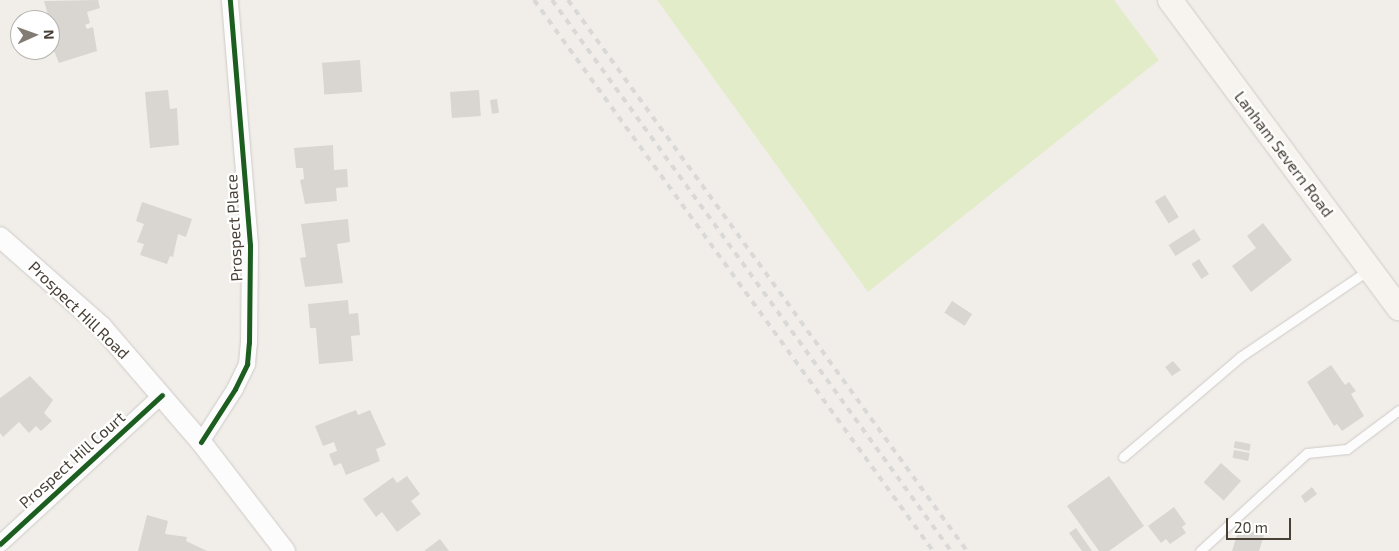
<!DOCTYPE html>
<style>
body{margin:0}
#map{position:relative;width:1399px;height:551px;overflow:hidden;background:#f1eeea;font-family:"Exo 2",sans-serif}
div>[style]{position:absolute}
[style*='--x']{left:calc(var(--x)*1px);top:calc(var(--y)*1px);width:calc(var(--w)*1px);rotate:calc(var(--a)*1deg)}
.green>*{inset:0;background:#e3ecc9}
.building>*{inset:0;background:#d9d5d1;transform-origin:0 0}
.roads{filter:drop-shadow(0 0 1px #cecac6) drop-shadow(0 0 1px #cecac6)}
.service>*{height:9px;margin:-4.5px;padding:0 4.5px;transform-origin:4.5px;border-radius:4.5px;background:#fdfcfc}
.minor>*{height:16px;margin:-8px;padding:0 8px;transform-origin:8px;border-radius:8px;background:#fdfcfc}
.tertiary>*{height:20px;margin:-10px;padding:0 10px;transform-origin:10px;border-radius:10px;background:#fdfcfc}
.secondary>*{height:24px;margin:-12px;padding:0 12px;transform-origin:12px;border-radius:12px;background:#f7f4ef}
.rail>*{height:4px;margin-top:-2px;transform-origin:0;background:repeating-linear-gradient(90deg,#d9d9d8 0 6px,transparent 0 12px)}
.cycleway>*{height:5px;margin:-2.5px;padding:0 2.5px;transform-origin:2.5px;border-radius:2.5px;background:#1b5e20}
span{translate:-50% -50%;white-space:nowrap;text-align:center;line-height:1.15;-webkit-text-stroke:4.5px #fff;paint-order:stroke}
.street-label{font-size:16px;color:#483f35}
.north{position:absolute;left:10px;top:10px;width:50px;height:50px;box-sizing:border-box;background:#fff;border:1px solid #b6b2ae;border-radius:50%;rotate:88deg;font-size:14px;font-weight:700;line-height:20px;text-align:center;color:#483f35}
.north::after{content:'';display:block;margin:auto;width:18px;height:22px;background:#837c74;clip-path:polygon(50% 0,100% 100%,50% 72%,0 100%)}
.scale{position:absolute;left:1226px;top:518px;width:65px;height:22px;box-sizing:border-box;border:2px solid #483f35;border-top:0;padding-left:6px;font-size:15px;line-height:18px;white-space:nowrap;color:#483f35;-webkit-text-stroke:4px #fff;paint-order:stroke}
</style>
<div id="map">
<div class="green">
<i style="clip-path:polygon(657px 0,1114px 0,1159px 60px,868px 292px)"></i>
</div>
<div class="building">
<i style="clip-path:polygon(98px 0,100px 8px,87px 12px,90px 23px,85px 25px,87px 29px,93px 27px,97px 51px,59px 63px,50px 41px,51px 25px,44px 1px)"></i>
<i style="clip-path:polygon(27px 50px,35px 50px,35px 56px,28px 57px)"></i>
<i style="left:360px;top:60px;width:32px;height:38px;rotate:86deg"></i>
<i style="clip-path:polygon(168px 90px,170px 109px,177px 108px,179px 145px,150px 148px,145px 92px)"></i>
<i style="left:479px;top:90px;width:26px;height:29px;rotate:86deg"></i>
<i style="left:497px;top:99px;width:14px;height:7px;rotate:82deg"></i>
<i style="clip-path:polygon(333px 145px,334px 170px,347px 169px,348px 187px,336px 188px,337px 201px,305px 204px,300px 180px,304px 179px,303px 168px,296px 168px,294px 148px)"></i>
<i style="left:1165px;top:195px;width:26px;height:12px;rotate:58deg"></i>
<i style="clip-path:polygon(142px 202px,192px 219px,186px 237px,178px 234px,173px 257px,170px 256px,167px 264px,140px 255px,144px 244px,137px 242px,144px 224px,136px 221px)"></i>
<i style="clip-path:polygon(348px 219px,350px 242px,337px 244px,343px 283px,305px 287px,300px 258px,306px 257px,301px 224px)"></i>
<i style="clip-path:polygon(1263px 223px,1292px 260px,1251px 292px,1232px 266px,1256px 248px,1247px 236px)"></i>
<i style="left:1194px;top:229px;width:13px;height:30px;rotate:58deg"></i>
<i style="left:1199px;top:259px;width:18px;height:9px;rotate:56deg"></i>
<i style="clip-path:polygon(348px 300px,349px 314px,358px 313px,360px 335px,351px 336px,353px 361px,319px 364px,316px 328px,310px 328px,308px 304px)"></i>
<i style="left:952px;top:301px;width:24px;height:14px;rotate:33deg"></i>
<i style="clip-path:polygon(1173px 361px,1181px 370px,1172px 376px,1165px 367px)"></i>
<i style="clip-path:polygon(1331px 365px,1345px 385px,1349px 382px,1356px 391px,1351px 394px,1364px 416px,1342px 431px,1337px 424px,1334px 426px,1307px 382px)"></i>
<i style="clip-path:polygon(30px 376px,53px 400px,44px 413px,52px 421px,41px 431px,36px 426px,29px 433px,19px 422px,3px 437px,0 433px,0 398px)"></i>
<i style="clip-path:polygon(356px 410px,358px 415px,370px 410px,386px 445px,376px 449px,380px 461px,346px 475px,341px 463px,334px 466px,329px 454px,337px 451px,334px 442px,323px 446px,315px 426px)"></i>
<i style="left:1235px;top:441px;width:16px;height:7px;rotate:11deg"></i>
<i style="left:1234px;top:450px;width:16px;height:8px;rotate:11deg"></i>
<i style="left:1221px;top:463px;width:27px;height:26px;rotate:42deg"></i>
<i style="clip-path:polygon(407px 476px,420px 494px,411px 501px,421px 514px,397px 532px,382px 512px,376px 517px,363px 499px,393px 477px,397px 483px)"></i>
<i style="clip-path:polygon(1109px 476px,1144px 526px,1109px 551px,1099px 551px,1067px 506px)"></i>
<i style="clip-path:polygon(1312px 487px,1317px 494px,1305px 503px,1301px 496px)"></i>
<i style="clip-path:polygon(1174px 507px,1186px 524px,1182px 527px,1186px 533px,1170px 544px,1166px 539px,1161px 543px,1148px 526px)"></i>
<i style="clip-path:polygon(147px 515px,168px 521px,165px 534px,187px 537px,186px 541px,207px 551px,138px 551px)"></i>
<i style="clip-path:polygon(1076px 528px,1092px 551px,1082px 551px,1069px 533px)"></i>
<i style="clip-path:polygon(1239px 528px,1264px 535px,1259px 551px,1232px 551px)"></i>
<i style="clip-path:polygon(440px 539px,449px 551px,424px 551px)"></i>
</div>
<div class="roads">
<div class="service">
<i style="--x:1123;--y:457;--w:154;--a:-40.5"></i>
<i style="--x:1240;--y:357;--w:157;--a:-34.1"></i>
<i style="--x:1200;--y:551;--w:145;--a:-42.5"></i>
<i style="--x:1307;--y:453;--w:40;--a:-5.7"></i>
<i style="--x:1347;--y:449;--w:65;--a:-36.9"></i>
</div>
<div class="minor">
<i style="--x:201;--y:442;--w:63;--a:-57.3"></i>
<i style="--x:235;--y:389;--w:28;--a:-64"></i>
<i style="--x:247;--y:364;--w:21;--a:-85"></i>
<i style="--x:249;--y:343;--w:98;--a:-89.4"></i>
<i style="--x:250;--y:245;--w:246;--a:-94.7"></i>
<i style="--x:0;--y:544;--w:220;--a:-42.6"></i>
</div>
<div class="tertiary">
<i style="--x:0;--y:237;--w:136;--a:41.4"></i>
<i style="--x:102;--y:327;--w:152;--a:49.3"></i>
<i style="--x:201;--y:442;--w:138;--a:52.4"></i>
</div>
<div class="secondary">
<i style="--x:1170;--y:0;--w:384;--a:53.4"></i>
</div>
</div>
<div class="rail">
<i style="--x:534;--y:0;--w:680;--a:54.09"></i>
<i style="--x:552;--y:0;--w:680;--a:54.09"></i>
<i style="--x:568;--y:0;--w:680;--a:54.09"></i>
</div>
<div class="cycleway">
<i style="--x:201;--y:442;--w:63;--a:-57.3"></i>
<i style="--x:235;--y:389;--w:28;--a:-64"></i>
<i style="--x:247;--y:364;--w:21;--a:-85"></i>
<i style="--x:249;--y:343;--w:98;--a:-89.4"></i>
<i style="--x:250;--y:245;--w:246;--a:-94.7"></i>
<i style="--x:0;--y:544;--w:220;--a:-42.6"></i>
</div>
<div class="street-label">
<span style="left:1284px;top:154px;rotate:53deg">Lanham Severn Road</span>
<span style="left:234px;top:228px;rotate:-93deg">Prospect Place</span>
<span style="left:79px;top:310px;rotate:44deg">Prospect Hill Road</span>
<span style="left:72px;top:460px;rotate:-42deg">Prospect Hill Court</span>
</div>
<div class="north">N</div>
<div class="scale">20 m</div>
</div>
